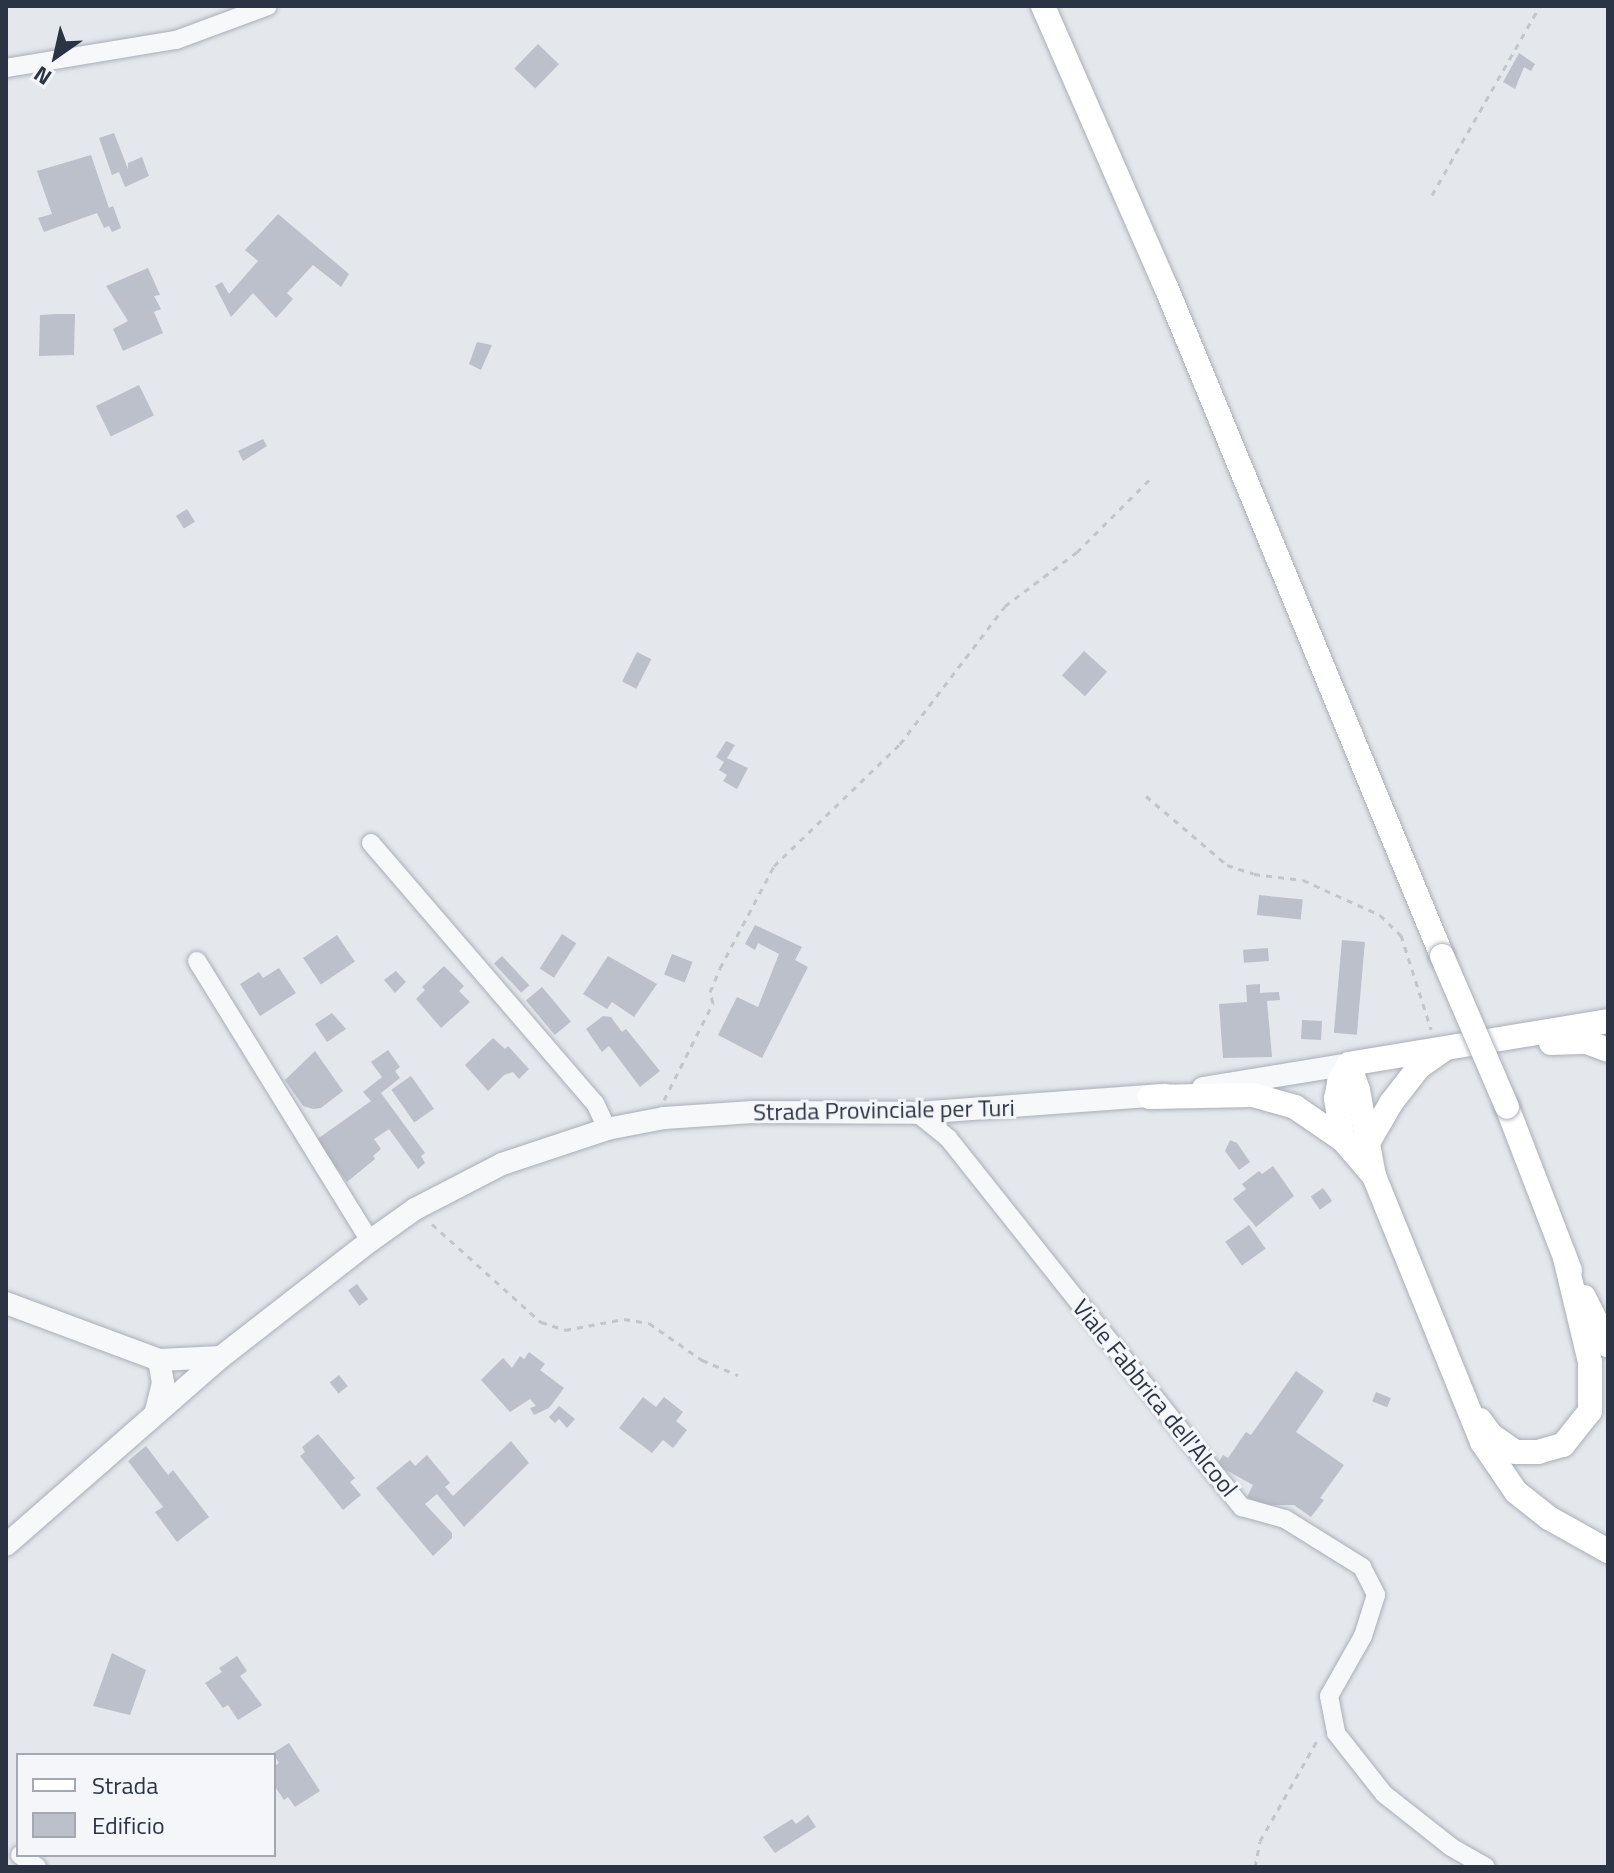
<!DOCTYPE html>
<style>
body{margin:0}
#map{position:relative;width:1614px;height:1873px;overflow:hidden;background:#e4e7ec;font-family:"Titillium Web",sans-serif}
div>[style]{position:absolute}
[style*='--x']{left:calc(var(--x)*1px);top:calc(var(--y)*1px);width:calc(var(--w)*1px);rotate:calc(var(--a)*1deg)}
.building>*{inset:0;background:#bbc0ca;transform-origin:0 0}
.path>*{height:3px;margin-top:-1.5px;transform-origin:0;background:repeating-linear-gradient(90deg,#c2c5cb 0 6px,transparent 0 12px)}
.roads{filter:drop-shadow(0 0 2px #a9aeb7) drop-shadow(0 0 2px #a9aeb7)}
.minor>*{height:18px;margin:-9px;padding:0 9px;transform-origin:9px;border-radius:9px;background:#f7f8fa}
.tertiary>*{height:22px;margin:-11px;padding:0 11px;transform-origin:11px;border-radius:11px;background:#f7f8fa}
.secondary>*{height:24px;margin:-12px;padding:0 12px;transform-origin:12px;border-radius:12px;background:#fff}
.bridges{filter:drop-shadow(0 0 2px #a9aeb7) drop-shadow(0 0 2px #a9aeb7)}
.secondary-bridge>*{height:24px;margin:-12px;padding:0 12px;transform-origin:12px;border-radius:12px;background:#fff}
span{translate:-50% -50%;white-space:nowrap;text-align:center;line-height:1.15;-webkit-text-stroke:6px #f4f6f9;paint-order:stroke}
.street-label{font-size:24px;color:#2b3445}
.frame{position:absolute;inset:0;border:8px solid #2b3445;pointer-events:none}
.legend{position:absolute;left:16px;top:1753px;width:260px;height:104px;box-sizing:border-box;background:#f4f6f9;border:2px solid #a4a8b1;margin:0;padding:10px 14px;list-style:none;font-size:24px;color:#2b3445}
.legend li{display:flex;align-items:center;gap:16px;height:40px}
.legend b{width:40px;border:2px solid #a4a8b1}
.north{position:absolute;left:16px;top:16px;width:80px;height:80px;-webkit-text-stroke:6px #f4f6f9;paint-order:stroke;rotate:214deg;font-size:22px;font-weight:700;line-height:32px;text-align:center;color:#2b3445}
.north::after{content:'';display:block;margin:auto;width:28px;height:36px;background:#2b3445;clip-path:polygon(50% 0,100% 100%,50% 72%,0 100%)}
</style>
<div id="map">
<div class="building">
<i style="left:538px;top:44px;width:29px;height:34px;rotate:44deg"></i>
<i style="clip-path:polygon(1519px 53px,1535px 64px,1531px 71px,1524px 67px,1515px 89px,1503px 82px)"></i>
<i style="clip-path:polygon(114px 133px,128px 169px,128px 163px,142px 157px,149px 176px,125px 187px,119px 172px,112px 175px,99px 138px)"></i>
<i style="clip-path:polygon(91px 155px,109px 208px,113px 206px,121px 228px,112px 232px,109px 226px,104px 228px,97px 213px,44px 232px,38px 218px,52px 214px,37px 171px)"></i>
<i style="clip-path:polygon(278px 214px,349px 274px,341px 287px,313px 265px,287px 293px,293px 299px,276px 318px,253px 293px,231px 317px,215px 286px,222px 282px,229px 294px,258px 261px,245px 250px)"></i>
<i style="clip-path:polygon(148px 268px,160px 295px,154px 296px,161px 309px,154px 312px,163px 333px,123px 351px,113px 329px,128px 321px,106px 286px)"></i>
<i style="clip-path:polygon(56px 314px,75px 314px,74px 355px,39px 356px,40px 315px)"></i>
<i style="clip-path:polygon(477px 342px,492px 345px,481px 370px,469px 364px)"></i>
<i style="left:139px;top:385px;width:34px;height:48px;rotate:64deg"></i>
<i style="clip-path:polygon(263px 439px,267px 446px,243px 461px,238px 451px)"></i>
<i style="left:187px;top:509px;width:15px;height:13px;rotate:58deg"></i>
<i style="left:1084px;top:651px;width:31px;height:33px;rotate:42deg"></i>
<i style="left:637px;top:652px;width:16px;height:33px;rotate:27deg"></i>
<i style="clip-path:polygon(726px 741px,735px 745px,727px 758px,748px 768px,737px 789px,723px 781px,727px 775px,719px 770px,724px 762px,716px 757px)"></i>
<i style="left:1259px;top:895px;width:44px;height:20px;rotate:6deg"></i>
<i style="clip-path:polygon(755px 925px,802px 947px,795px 960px,808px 967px,762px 1058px,718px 1035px,737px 997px,758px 1007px,779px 954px,758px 943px,755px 950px,745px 944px)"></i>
<i style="left:562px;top:934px;width:17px;height:41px;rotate:33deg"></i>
<i style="left:337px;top:935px;width:32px;height:41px;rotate:56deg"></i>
<i style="left:1342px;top:940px;width:23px;height:93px;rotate:5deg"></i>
<i style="left:1268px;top:948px;width:13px;height:25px;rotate:86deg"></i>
<i style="left:672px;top:954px;width:22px;height:22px;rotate:21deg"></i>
<i style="left:502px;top:956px;width:40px;height:11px;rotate:47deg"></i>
<i style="clip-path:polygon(608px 956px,657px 984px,634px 1017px,612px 1002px,607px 1009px,583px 994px)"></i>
<i style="clip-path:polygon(444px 966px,464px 986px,459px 991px,470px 1002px,441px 1028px,416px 999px,425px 990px,422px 987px)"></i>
<i style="clip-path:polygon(279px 968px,296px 993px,260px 1016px,240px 984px,259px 972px,263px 978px)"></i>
<i style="clip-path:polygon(396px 971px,406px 982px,395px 993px,384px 980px)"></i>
<i style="clip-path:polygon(1260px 984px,1260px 993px,1279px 992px,1280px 1000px,1267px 1001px,1272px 1057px,1223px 1058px,1219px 1004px,1247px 1002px,1246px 985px)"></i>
<i style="left:542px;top:987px;width:45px;height:21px;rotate:50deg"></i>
<i style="clip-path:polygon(332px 1013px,346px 1029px,327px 1042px,315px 1024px)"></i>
<i style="clip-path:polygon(603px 1016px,611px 1017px,622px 1032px,626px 1029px,660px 1071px,640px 1087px,609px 1046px,602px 1052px,586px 1029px)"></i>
<i style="left:1322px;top:1021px;width:19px;height:20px;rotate:93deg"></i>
<i style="clip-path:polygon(493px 1038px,505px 1049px,508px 1046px,529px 1069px,519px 1079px,513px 1072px,504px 1075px,488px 1091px,465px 1065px)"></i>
<i style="clip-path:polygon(388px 1050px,400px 1067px,395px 1071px,400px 1078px,381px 1093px,425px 1153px,421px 1156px,425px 1163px,418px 1169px,389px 1129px,374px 1139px,381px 1149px,373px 1156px,375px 1159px,347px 1182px,316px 1140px,371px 1101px,363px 1092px,382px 1077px,371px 1062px)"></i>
<i style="clip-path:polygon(315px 1051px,343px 1091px,321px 1108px,313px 1109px,303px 1106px,285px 1080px)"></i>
<i style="left:411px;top:1076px;width:40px;height:24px;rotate:55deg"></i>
<i style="clip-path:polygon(1230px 1140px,1237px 1143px,1250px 1162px,1239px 1170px,1225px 1151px)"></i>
<i style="clip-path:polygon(1273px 1166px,1294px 1196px,1256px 1227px,1233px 1199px,1246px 1189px,1242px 1184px,1259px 1171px,1262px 1174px)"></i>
<i style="left:1323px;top:1188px;width:16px;height:15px;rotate:55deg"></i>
<i style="left:1249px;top:1225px;width:29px;height:29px;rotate:55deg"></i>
<i style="left:357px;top:1284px;width:19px;height:11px;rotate:54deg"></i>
<i style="clip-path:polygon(529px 1352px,545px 1364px,540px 1370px,564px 1388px,549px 1408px,534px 1415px,530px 1408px,536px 1406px,530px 1399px,510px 1412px,481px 1380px,503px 1358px,512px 1368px,520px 1356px,524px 1359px)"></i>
<i style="clip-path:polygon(1296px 1371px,1324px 1391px,1296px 1432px,1344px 1465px,1320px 1498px,1324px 1500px,1311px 1517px,1294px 1505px,1263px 1505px,1247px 1497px,1253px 1485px,1217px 1465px,1223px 1455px,1228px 1458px,1246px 1432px,1251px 1435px)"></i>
<i style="left:339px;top:1375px;width:14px;height:12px;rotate:51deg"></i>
<i style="left:1376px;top:1392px;width:16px;height:10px;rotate:22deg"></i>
<i style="clip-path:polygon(643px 1397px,656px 1407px,664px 1397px,683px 1412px,676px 1421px,687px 1430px,673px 1448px,663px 1440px,652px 1453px,619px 1428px)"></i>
<i style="clip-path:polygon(559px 1406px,575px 1419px,567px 1428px,559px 1419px,555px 1423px,549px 1417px)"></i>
<i style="clip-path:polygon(318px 1434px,355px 1478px,350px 1482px,361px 1495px,343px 1510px,300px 1456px,305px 1452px,302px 1447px)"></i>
<i style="clip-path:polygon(511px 1441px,529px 1463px,464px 1527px,437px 1494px,425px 1504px,452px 1533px,452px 1538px,433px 1556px,376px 1488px,410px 1460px,415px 1466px,427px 1455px,450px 1483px,445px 1487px,453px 1496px)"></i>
<i style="clip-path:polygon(146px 1446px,168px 1475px,173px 1470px,209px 1517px,177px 1542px,155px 1512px,163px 1507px,128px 1461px)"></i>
<i style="clip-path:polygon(112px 1653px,146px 1670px,130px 1715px,93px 1706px)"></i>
<i style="clip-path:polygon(237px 1656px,247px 1671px,240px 1676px,262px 1705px,238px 1720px,228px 1705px,223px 1708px,205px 1683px,222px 1672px,219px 1668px)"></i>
<i style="clip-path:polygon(289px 1743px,320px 1791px,295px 1807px,288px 1797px,284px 1800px,274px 1785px,275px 1766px,279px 1763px,273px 1753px)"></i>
<i style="clip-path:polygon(808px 1815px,816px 1827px,775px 1853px,763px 1837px,792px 1819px,796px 1824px)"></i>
</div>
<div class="path">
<i style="--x:1432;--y:195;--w:218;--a:-60.3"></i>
<i style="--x:1146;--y:796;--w:106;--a:40.4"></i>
<i style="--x:1227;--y:865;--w:28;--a:18"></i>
<i style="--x:1254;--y:874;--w:49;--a:7"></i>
<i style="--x:1303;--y:880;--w:85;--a:24.4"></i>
<i style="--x:1380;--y:915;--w:29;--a:44"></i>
<i style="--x:1401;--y:935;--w:99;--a:72.3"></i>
<i style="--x:664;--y:1100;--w:109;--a:-63.2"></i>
<i style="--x:713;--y:1003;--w:11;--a:-105"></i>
<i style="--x:710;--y:992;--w:26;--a:-67"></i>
<i style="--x:720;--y:968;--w:115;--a:-62.1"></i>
<i style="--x:774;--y:866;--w:175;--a:-44.1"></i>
<i style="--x:900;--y:744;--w:173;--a:-52.7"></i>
<i style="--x:1005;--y:606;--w:90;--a:-36.9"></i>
<i style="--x:1077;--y:552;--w:107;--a:-45"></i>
<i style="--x:432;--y:1224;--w:147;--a:42"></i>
<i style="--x:541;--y:1322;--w:25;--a:18"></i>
<i style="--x:565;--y:1330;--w:60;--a:-10.6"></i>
<i style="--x:624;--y:1319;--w:25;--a:9"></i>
<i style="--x:649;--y:1323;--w:65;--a:34.9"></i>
<i style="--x:702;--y:1360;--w:39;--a:23"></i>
<i style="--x:1255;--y:1867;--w:26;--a:-79"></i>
<i style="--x:1260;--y:1841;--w:120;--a:-60.4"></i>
</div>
<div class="roads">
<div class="minor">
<i style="--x:6;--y:68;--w:172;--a:-9.4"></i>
<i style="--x:176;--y:40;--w:98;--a:-20.3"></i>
<i style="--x:371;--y:843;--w:343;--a:49.3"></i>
<i style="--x:595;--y:1103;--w:29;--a:65"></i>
<i style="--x:197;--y:961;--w:329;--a:58.3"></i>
<i style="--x:917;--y:1113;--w:40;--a:39"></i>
<i style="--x:948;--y:1138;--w:472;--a:51.5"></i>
<i style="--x:1242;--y:1507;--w:45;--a:15.6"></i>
<i style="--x:1285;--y:1519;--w:91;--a:31.9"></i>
<i style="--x:1362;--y:1567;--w:31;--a:63"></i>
<i style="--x:1376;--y:1595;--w:43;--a:107.6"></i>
<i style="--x:1363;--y:1636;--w:69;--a:119.5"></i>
<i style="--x:1329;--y:1696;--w:38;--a:79"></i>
<i style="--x:1336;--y:1733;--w:78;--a:51.8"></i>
<i style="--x:1384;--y:1794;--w:85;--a:38.3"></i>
<i style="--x:1451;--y:1847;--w:40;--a:29.7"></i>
<i style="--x:20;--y:1855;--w:21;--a:35"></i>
</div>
<div class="tertiary">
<i style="--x:1203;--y:1088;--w:148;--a:-9.3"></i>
<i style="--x:6;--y:1303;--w:163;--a:20.4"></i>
<i style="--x:159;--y:1360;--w:62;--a:-2.8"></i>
<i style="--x:156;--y:1411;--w:29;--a:-76"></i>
<i style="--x:163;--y:1383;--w:23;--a:-100"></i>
<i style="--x:6;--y:1545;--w:286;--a:-41.2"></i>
<i style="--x:221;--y:1357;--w:189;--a:-37.9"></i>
<i style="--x:370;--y:1241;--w:55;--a:-35.4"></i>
<i style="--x:415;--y:1209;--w:98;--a:-27.3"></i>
<i style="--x:502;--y:1164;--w:111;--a:-18.4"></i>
<i style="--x:607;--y:1129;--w:58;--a:-10.9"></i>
<i style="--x:664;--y:1118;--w:89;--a:-3.9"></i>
<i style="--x:753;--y:1112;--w:164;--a:0.3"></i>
<i style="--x:917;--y:1113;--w:249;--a:-4.2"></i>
</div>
<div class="secondary">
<i style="--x:1043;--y:6;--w:307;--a:66.4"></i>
<i style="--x:1166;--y:287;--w:724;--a:67.58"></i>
<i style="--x:1551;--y:1043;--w:36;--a:-2"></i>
<i style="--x:1587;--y:1042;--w:22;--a:21"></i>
<i style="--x:1349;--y:1064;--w:28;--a:71"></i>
<i style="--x:1358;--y:1090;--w:87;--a:79.5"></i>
<i style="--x:1374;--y:1176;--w:287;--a:67.9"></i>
<i style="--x:1482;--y:1442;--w:60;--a:55.8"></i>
<i style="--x:1516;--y:1492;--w:42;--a:38.2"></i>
<i style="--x:1549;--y:1518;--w:68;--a:29.2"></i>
<i style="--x:1349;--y:1064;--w:263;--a:-9.4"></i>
<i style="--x:1150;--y:1097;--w:103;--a:-1.1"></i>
<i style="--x:1253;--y:1095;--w:44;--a:15.9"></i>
<i style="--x:1295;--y:1107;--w:58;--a:34.5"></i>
<i style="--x:1343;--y:1140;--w:48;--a:49.3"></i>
<i style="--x:1507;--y:1107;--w:175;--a:68.9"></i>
<i style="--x:1343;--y:1140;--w:42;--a:-99.7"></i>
<i style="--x:1336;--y:1099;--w:16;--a:-79"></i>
<i style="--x:1339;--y:1083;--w:21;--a:-62"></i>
<i style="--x:1369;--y:1141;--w:44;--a:-59.9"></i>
<i style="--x:1391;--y:1103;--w:46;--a:-52.1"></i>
<i style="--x:1419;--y:1067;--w:28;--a:-35"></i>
<i style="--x:1584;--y:1297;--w:54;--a:63.4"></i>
<i style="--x:1480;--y:1420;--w:19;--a:54"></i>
<i style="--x:1491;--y:1435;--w:29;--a:35"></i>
<i style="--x:1515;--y:1452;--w:23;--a:0"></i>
<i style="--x:1538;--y:1452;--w:26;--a:-16"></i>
<i style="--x:1563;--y:1445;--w:43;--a:-51.5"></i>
<i style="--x:1590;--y:1411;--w:49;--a:-90"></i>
<i style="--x:1590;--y:1362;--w:107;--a:-103.5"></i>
</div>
</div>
<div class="bridges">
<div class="secondary-bridge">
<i style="--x:1442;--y:956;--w:164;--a:66.7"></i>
</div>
</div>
<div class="street-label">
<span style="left:884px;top:1110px;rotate:-1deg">Strada Provinciale per Turi</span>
<span style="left:1155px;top:1398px;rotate:51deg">Viale Fabbrica dell'Alcool</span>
</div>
<div class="frame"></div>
<ul class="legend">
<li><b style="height:10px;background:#fff"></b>Strada</li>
<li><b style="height:22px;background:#bbc0ca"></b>Edificio</li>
</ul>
<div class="north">N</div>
</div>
